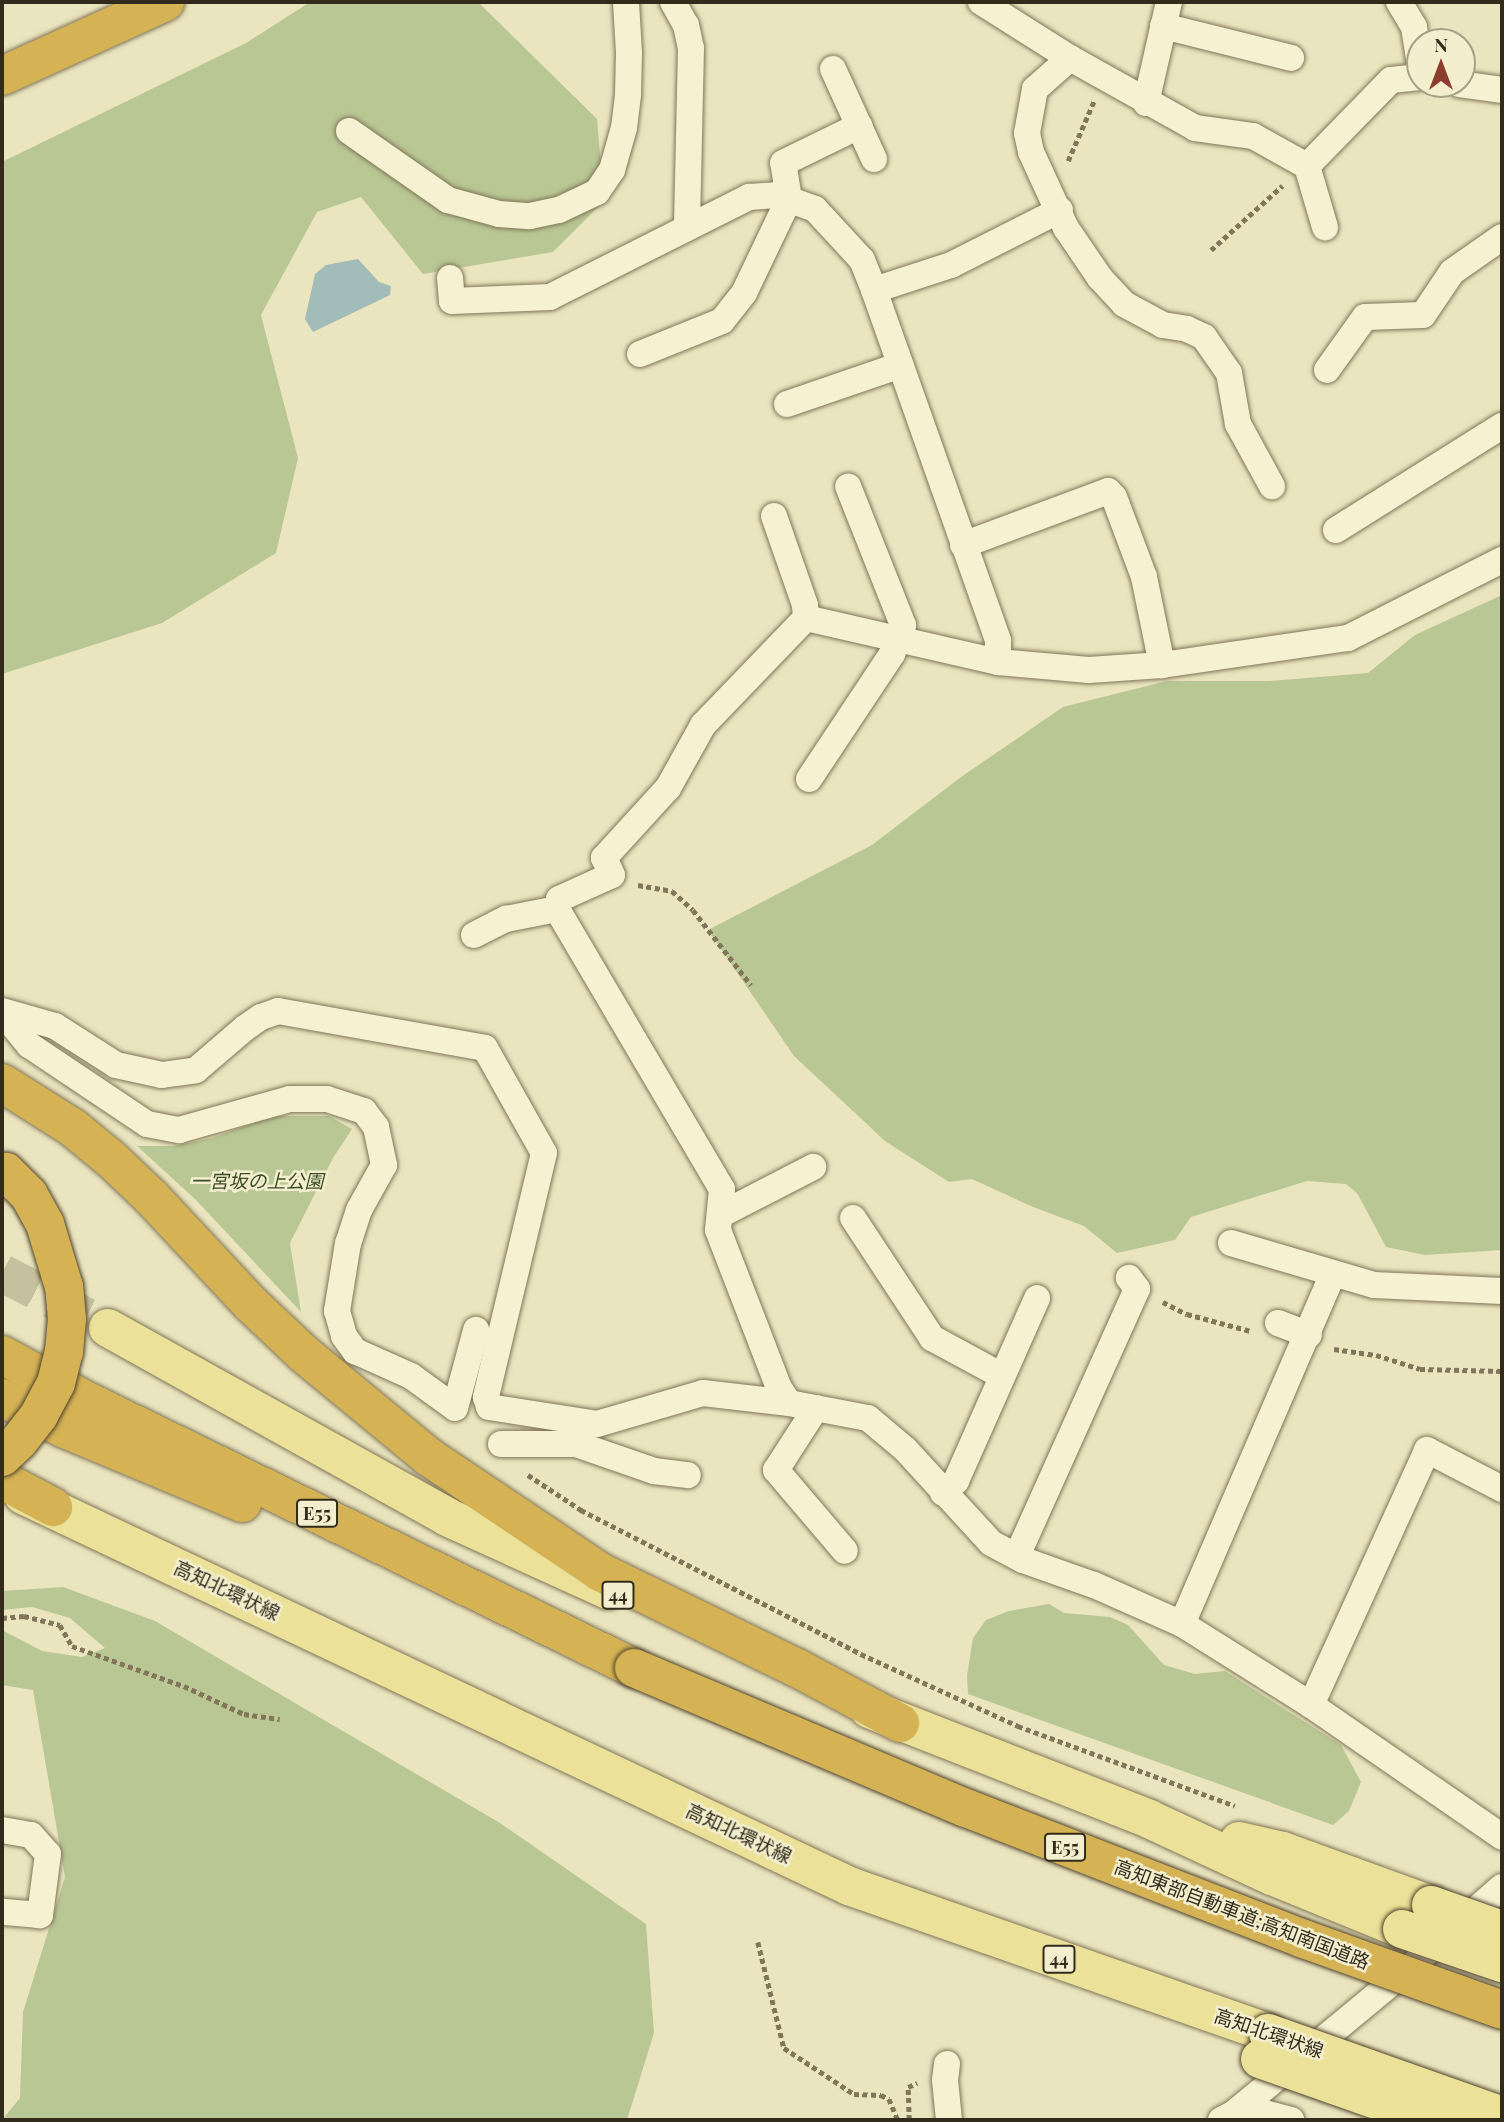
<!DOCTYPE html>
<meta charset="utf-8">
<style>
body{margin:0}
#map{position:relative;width:1504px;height:2122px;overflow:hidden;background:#eae5bf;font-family:"Playfair Display","Noto Sans JP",serif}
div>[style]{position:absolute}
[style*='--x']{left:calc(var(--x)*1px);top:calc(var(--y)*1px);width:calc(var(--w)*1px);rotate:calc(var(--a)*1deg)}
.green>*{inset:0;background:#b8c794}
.water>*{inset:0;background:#a2bcb9}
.primary-tunnel>*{height:38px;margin-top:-19px;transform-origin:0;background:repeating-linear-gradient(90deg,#c5c09e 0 38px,transparent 0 57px)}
.path>*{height:4.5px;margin-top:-2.25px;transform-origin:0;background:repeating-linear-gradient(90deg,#817659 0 5px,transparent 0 8.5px)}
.roads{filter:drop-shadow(0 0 2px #817659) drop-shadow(0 0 2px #817659)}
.minor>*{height:26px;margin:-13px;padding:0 13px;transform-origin:13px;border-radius:13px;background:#f6f1d1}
.primary>*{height:38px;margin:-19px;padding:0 19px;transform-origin:19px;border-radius:19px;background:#ece198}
.motorway>*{height:38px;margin:-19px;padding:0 19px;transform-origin:19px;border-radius:19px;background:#d5b354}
.bridges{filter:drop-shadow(0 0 2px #4f432d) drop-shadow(0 0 2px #4f432d)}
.primary-bridge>*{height:38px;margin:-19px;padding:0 19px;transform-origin:19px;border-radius:19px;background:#ece198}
.motorway-bridge>*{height:38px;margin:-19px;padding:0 19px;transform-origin:19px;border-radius:19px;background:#d5b354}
span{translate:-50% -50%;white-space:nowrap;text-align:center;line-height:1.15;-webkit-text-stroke:5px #f2eece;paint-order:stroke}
.shield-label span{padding:2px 5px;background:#f2eece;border:2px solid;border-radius:5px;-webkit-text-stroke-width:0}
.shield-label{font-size:18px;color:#322b1c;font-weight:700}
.park-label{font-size:19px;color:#3b4d24;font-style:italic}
.street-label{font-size:19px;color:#322b1c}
.frame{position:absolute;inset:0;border:4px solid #322b1c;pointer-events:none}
.north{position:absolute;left:1406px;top:28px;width:70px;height:70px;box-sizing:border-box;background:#f2eece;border:2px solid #a5a087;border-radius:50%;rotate:0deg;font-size:19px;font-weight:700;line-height:28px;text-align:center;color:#322b1c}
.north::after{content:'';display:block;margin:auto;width:24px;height:32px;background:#8c3d2d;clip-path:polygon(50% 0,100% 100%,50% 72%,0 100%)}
</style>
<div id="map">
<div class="green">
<i style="clip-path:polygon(310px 2px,478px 2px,597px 119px,604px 201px,553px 252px,423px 274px,361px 197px,317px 212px,261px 315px,298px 458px,276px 553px,162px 623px,2px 674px,2px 162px,246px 43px)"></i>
<i style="clip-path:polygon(1502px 595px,1502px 1250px,1425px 1255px,1386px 1247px,1357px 1193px,1346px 1184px,1307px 1181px,1191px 1217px,1175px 1240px,1117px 1253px,1084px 1226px,1033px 1207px,972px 1179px,949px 1182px,885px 1141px,794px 1056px,708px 930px,872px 845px,961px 777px,1063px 707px,1167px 681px,1269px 681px,1368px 673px,1415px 635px)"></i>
<i style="clip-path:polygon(273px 1116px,329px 1116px,352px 1129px,333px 1158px,290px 1243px,301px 1312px,195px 1199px,137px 1146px,173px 1146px,212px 1138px)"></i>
<i style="clip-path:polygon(63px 1587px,155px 1621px,500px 1823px,646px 1924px,654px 2033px,627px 2120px,2px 2120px,20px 2098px,23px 2012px,65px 1877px,33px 1690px,2px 1685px,2px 1630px,42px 1651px,82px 1657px,105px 1648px,70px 1618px,32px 1607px,2px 1610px,2px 1591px)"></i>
<i style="clip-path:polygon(1049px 1604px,1064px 1613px,1110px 1617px,1128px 1625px,1164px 1665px,1195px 1674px,1225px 1671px,1341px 1745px,1361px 1782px,1349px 1811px,1333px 1825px,968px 1694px,967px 1676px,973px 1638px,986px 1620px,1009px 1611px)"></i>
</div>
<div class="water">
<i style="clip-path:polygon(358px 259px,379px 282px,391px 286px,390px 295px,313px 332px,305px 319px,315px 274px,326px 265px)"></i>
</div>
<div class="primary-tunnel">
<i style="--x:2;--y:1273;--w:119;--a:27.4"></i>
</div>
<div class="path">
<i style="--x:1068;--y:161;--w:65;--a:-66.6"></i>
<i style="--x:1211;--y:250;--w:96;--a:-42"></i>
<i style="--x:638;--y:885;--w:35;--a:10"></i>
<i style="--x:672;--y:891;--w:28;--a:42"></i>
<i style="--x:693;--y:910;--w:95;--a:52.3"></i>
<i style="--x:1163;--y:1302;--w:27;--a:27"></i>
<i style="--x:1187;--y:1314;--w:66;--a:14.9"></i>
<i style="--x:1334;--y:1349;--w:42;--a:8.1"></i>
<i style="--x:1376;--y:1355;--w:46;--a:17.7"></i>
<i style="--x:1420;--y:1369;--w:82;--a:1.4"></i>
<i style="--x:528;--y:1475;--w:64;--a:33.4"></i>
<i style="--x:581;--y:1510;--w:315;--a:27.2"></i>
<i style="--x:861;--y:1654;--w:173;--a:24.6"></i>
<i style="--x:1018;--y:1726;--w:231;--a:20.2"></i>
<i style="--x:2;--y:1618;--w:22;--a:-5"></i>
<i style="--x:24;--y:1616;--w:37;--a:14"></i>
<i style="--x:60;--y:1625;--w:24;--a:60"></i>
<i style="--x:72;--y:1646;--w:119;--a:19.7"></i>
<i style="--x:184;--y:1686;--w:66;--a:25"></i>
<i style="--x:244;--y:1714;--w:36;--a:8"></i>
<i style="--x:758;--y:1942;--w:109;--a:76.2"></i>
<i style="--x:784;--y:2048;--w:84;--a:33.3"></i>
<i style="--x:854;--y:2094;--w:27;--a:2"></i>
<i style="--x:881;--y:2095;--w:9;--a:27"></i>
<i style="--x:889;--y:2099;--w:23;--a:67"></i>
<i style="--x:909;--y:2120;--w:33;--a:-92"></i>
<i style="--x:908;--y:2087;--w:10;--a:-24"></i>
</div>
<div class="roads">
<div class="minor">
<i style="--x:673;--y:2;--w:26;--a:61"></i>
<i style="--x:686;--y:25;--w:24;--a:78"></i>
<i style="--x:691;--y:48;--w:180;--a:91.3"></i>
<i style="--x:981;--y:2;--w:105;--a:32.2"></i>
<i style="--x:1070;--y:58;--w:143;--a:29.2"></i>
<i style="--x:1195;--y:128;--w:59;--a:7.9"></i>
<i style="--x:1253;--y:136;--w:62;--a:29.1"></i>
<i style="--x:1307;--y:166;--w:120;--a:-45.7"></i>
<i style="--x:1391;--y:80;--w:29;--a:-6"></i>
<i style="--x:1399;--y:2;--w:29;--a:59"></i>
<i style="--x:1414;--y:27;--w:36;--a:81"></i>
<i style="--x:1163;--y:26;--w:132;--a:14"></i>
<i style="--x:1070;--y:58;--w:47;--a:138.5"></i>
<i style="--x:1035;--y:89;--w:45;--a:100.3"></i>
<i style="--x:1027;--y:133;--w:19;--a:78"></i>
<i style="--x:1031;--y:152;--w:84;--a:65.3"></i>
<i style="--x:1066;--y:228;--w:60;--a:55.8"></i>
<i style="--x:1100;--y:278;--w:35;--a:47"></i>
<i style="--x:1124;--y:304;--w:44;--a:28.3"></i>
<i style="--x:1163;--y:325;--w:24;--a:9"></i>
<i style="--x:1187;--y:329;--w:19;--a:25"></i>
<i style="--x:1204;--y:337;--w:44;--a:55.2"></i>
<i style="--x:1229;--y:373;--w:52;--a:80"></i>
<i style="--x:1238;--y:424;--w:71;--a:61.3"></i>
<i style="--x:833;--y:69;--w:99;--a:65.5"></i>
<i style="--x:1459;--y:84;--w:43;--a:7.9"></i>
<i style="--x:1146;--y:103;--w:104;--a:-77.2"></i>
<i style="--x:349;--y:131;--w:121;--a:34.9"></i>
<i style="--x:448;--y:200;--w:53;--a:15.4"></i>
<i style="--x:499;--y:214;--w:31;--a:4"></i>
<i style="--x:530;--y:216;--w:30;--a:-12"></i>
<i style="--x:559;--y:210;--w:42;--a:-25.3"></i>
<i style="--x:597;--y:192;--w:27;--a:-56"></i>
<i style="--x:612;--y:170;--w:44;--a:-74.1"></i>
<i style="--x:624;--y:128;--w:34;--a:-83"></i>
<i style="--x:628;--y:94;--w:41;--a:-88.6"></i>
<i style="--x:629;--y:53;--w:51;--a:-93.4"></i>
<i style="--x:1307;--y:166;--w:64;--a:73.6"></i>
<i style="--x:1060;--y:210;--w:122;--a:153.2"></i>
<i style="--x:951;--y:265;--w:81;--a:162"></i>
<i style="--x:874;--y:290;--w:372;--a:70.5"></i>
<i style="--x:998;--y:641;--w:21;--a:90"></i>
<i style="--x:998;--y:662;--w:91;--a:5"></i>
<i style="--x:1089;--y:670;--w:73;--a:-3.9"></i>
<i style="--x:1162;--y:665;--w:188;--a:-8.3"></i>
<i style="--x:1348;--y:638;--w:173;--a:-26.9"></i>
<i style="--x:450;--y:278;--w:23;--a:85"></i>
<i style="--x:452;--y:301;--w:98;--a:-2.3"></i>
<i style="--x:550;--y:297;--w:223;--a:-26.7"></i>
<i style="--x:749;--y:197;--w:27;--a:-4"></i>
<i style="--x:776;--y:195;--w:41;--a:19.7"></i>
<i style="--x:815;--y:209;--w:69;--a:47.3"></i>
<i style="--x:862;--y:260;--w:32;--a:68"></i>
<i style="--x:640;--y:354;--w:88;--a:-21.9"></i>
<i style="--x:722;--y:321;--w:36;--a:-52"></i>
<i style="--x:744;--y:293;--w:104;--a:-64.4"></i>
<i style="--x:789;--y:199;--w:36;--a:-99"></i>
<i style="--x:783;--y:163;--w:85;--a:-26"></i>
<i style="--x:1327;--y:370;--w:65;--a:-54.4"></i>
<i style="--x:1365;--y:317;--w:58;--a:-2"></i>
<i style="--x:1423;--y:315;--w:52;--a:-56"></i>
<i style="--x:1452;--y:272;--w:61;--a:-35"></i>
<i style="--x:787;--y:404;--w:120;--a:-18.9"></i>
<i style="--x:774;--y:516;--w:94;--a:70.8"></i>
<i style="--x:805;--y:605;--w:13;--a:86"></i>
<i style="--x:1336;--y:530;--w:196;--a:-32.1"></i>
<i style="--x:963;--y:545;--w:155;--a:-20.4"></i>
<i style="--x:1108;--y:491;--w:8;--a:45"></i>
<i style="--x:1114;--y:497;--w:85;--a:69.4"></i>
<i style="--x:1144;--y:577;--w:90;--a:78.4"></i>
<i style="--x:809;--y:779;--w:150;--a:-56.4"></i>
<i style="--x:892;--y:654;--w:31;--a:-69"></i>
<i style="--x:903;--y:625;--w:149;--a:-111.6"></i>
<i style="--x:557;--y:909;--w:10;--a:-79"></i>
<i style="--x:559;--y:899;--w:58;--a:-24.4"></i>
<i style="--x:612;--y:875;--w:19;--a:-115"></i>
<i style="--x:604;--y:858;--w:95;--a:-47.6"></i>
<i style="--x:668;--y:788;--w:72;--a:-60.9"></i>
<i style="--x:703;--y:725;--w:149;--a:-46.1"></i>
<i style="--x:806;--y:618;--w:197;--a:12.9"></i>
<i style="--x:474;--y:935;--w:36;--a:-27"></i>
<i style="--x:506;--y:919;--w:52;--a:-11.1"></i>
<i style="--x:557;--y:909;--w:325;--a:59.5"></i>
<i style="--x:722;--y:1189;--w:41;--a:95.6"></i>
<i style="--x:718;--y:1230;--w:169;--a:68.9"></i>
<i style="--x:779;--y:1388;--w:18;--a:56"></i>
<i style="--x:789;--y:1403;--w:80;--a:10.8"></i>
<i style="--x:868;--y:1418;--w:48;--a:40"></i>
<i style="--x:905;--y:1449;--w:127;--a:47.5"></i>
<i style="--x:991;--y:1543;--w:36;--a:28"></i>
<i style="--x:1023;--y:1560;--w:75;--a:19.4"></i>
<i style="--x:1094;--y:1585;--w:96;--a:23.9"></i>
<i style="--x:1182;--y:1624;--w:152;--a:32.1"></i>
<i style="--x:1311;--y:1705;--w:232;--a:34.6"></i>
<i style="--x:2;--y:1011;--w:55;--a:15.8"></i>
<i style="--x:55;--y:1026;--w:72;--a:32.6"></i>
<i style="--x:116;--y:1065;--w:47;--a:12.3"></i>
<i style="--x:162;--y:1075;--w:34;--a:-8"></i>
<i style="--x:196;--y:1070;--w:65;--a:-40.6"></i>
<i style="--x:245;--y:1028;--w:19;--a:-35"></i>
<i style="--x:261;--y:1017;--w:18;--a:-19"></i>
<i style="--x:278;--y:1011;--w:210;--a:10.1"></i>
<i style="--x:485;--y:1048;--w:120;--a:60.7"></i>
<i style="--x:544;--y:1153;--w:251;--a:103.4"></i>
<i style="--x:486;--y:1397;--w:10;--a:73"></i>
<i style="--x:489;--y:1407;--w:109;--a:8.9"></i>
<i style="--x:597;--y:1424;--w:110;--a:-16.3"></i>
<i style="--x:703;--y:1393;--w:87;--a:6.6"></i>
<i style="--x:2;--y:1012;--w:43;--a:50.7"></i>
<i style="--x:29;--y:1045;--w:142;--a:33.8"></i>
<i style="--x:147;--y:1124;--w:33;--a:11"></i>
<i style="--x:179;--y:1130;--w:115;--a:-15.6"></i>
<i style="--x:290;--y:1099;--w:37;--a:0"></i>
<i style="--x:327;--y:1099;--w:39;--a:18"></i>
<i style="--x:364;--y:1111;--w:20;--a:53"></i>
<i style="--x:376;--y:1127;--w:39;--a:78"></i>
<i style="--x:384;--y:1165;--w:51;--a:119.1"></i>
<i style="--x:359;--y:1210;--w:35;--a:108"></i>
<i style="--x:348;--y:1243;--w:69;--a:99.2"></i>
<i style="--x:337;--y:1311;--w:26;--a:74"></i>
<i style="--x:344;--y:1336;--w:19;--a:54"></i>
<i style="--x:355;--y:1351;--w:61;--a:24.1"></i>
<i style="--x:411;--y:1376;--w:54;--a:36"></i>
<i style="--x:455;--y:1408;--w:81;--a:-74.9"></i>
<i style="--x:720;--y:1215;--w:105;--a:-27.3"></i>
<i style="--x:853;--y:1218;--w:144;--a:56.6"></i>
<i style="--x:932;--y:1338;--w:80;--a:28.5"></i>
<i style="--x:1231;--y:1243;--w:149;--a:16.4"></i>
<i style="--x:1374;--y:1285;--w:128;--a:2.7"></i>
<i style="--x:1278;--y:1323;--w:33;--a:21"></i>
<i style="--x:816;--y:1408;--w:74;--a:122.8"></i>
<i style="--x:776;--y:1470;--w:106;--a:49.6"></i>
<i style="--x:501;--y:1444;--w:75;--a:0"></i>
<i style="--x:576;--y:1444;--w:15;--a:-79"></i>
<i style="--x:576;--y:1444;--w:83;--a:19.1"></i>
<i style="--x:654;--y:1471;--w:34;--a:7"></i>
<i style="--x:943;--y:1493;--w:18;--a:-43"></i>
<i style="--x:956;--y:1481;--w:200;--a:-66.1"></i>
<i style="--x:1017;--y:1556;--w:293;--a:-65.8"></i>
<i style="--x:1137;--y:1289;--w:14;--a:-126"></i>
<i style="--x:1182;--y:1624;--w:381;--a:-66.7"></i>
<i style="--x:1311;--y:1705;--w:280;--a:-65.5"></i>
<i style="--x:1427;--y:1450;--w:85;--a:27.5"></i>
<i style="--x:2;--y:1830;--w:29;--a:10"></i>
<i style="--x:31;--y:1835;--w:25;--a:48"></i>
<i style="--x:48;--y:1854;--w:62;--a:97.5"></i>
<i style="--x:40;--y:1915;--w:38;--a:-175"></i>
<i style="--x:947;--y:2064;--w:16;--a:97"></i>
<i style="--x:945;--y:2080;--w:40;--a:84.3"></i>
<i style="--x:1242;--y:2107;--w:51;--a:14.9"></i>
<i style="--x:1221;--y:2120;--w:13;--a:-27"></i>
<i style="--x:1233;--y:2114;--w:218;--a:-39.6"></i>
<i style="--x:1401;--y:1975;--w:134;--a:-41.1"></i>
</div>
<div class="primary">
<i style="--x:108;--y:1328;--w:388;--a:29.1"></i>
<i style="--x:447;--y:1517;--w:177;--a:24.4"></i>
<i style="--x:23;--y:1495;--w:914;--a:25.33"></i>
<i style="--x:849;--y:1886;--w:444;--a:19.3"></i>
<i style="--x:869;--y:1709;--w:301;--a:21.4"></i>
<i style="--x:1149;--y:1819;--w:136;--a:24.9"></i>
<i style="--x:1272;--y:1876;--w:140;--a:22.2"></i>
<i style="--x:1239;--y:1841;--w:45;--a:12.8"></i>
<i style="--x:1283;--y:1851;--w:158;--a:20"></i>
</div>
<div class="motorway">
<i style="--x:2;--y:76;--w:179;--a:-24.4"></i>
<i style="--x:2;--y:1083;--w:83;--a:32.2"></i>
<i style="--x:72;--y:1127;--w:50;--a:39.4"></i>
<i style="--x:111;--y:1159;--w:57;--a:43.6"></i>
<i style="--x:152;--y:1198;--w:145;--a:47"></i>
<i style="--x:251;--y:1304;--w:73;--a:43.3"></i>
<i style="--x:304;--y:1354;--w:162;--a:39.5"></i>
<i style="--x:429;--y:1457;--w:206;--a:33.9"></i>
<i style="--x:600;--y:1572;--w:219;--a:26"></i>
<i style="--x:797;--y:1668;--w:117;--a:28.1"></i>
<i style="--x:2;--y:1355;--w:99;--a:28.4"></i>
<i style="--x:89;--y:1402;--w:606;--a:26.02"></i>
<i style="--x:2;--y:1398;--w:70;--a:26.2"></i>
<i style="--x:65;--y:1429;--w:192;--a:22.7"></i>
<i style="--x:2;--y:1480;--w:58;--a:27.9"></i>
</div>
</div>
<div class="bridges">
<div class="primary-bridge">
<i style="--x:1431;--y:1905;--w:75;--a:19.4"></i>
<i style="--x:1402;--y:1929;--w:106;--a:18.8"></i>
<i style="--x:1268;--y:2033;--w:248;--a:19.5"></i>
<i style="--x:1260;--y:2059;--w:183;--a:19.4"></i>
</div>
<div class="motorway-bridge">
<i style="--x:2;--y:1457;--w:23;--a:-43"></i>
<i style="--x:19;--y:1441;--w:33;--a:-52"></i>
<i style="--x:39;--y:1415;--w:36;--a:-62"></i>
<i style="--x:56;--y:1383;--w:32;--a:-76"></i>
<i style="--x:64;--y:1352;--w:33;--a:-85"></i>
<i style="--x:67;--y:1319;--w:32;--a:-95"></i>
<i style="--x:64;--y:1287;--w:66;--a:-106.8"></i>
<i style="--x:45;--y:1224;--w:33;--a:-119"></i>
<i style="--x:29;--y:1195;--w:33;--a:-135"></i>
<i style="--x:634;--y:1668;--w:360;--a:22.9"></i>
<i style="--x:966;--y:1808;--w:362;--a:21.2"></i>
<i style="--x:1304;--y:1939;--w:210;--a:19.7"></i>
</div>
</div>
<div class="shield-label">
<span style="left:317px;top:1513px">E55</span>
<span style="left:618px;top:1595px">44</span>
<span style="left:1065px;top:1847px">E55</span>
<span style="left:1059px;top:1959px">44</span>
</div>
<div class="park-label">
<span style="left:257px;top:1181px">一宮坂の上公園</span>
</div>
<div class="street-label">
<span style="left:227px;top:1590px;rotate:25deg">高知北環状線</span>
<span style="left:739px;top:1833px;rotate:25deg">高知北環状線</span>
<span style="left:1242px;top:1914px;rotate:21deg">高知東部自動車道;高知南国道路</span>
<span style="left:1269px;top:2033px;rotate:19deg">高知北環状線</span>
</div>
<div class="frame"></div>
<div class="north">N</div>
</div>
